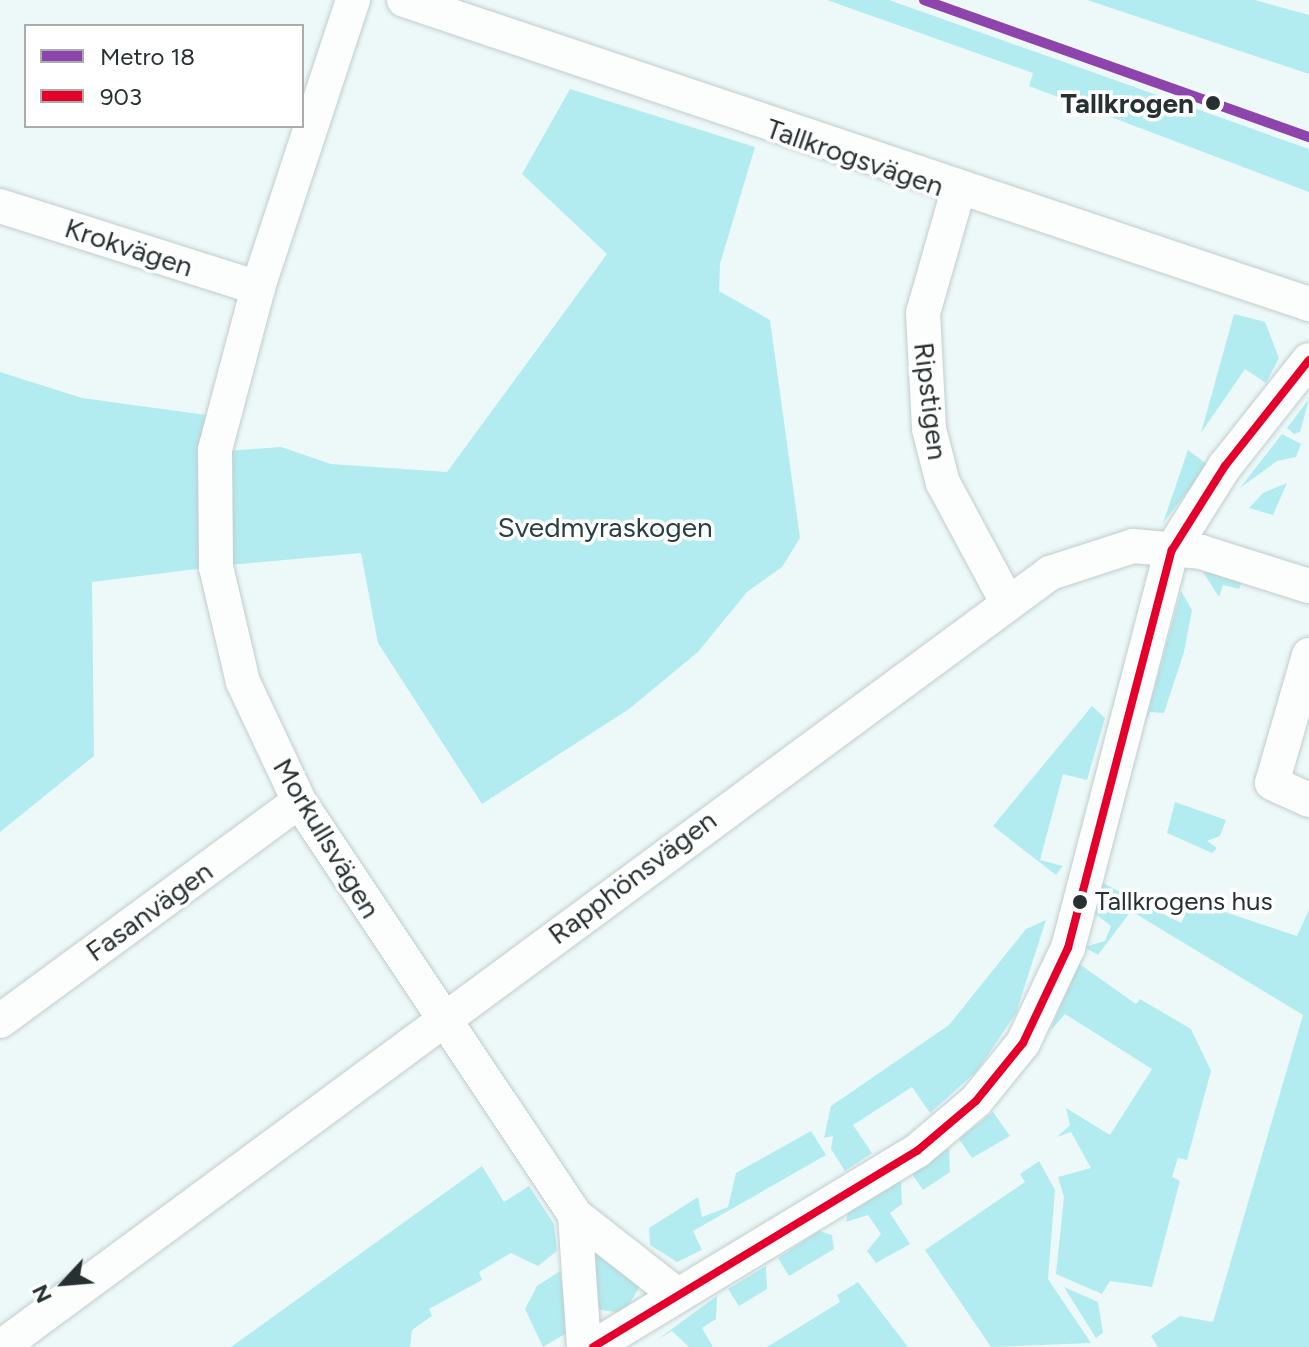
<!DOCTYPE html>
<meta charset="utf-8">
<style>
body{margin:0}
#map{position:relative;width:1309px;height:1347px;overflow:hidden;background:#edf9f9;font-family:Figtree,sans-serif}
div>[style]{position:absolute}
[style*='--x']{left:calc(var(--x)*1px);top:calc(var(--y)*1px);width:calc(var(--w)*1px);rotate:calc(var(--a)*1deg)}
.green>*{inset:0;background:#b2ecf0}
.roads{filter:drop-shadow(0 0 2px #c2cccd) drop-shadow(0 0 2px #c2cccd)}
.street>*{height:34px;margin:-17px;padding:0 17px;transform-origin:17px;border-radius:17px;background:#fcfefe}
.bus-1>*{height:8px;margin:-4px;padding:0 4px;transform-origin:4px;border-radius:4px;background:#e4002b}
.metro-1>*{height:10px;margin:-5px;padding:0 5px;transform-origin:5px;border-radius:5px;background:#8e44ad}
.dots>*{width:22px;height:22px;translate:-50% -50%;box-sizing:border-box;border:4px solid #fff;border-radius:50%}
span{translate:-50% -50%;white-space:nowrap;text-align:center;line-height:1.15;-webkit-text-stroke:7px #fff;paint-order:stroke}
.bus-label{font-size:26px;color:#273131}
.left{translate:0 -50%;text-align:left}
.stop-label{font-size:28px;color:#273131;font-weight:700}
.right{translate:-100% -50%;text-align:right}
.street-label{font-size:28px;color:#273131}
.park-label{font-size:28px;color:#274042}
.legend{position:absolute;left:24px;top:24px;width:280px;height:104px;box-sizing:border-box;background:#fff;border:2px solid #a9adad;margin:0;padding:10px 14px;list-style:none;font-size:24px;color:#273131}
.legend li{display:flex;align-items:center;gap:16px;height:40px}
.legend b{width:40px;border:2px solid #a9adad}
.north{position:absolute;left:24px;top:1243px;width:80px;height:80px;-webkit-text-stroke:6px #fff;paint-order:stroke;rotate:244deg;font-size:22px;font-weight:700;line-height:32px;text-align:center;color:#273131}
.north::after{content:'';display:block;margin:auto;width:28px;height:36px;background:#273131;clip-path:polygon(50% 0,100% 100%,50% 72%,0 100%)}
</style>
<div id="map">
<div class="green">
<i style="clip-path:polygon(827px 0,889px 0,1309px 149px,1309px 192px,1029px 86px,1033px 73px)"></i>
<i style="clip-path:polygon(1087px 0,1255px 0,1309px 15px,1309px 74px)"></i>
<i style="clip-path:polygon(570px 89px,755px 147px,720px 264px,719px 291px,770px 320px,800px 538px,782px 567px,747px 592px,698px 652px,629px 709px,482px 804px,378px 643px,361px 553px,228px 565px,227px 451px,281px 447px,331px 464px,447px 472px,607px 254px,522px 174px)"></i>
<i style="clip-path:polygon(1234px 314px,1265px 322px,1279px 358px,1266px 383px,1245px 369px,1201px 433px)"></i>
<i style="clip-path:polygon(0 372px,82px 398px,206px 415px,199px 495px,205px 568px,92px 582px,94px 756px,0 832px)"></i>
<i style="clip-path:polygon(1309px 399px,1300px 432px,1294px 434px,1287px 428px)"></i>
<i style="clip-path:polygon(1282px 434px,1301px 444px,1296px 457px,1277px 461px,1240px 488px)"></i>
<i style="clip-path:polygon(1188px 450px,1208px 465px,1163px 523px)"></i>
<i style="clip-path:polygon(1287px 483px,1273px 515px,1249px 508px,1263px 493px)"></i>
<i style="clip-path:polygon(1203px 572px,1219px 573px,1242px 581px,1239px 589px,1223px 585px,1219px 597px)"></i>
<i style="clip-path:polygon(1181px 591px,1192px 610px,1184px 652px,1164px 713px,1150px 712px,1145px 723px)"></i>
<i style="clip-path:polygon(1092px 706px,1105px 718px,1087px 780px,1063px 774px,1040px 860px,1063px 866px,1056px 875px,993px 826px)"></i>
<i style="clip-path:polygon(1175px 802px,1226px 820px,1220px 836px,1207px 841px,1217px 848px,1212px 853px,1167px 833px)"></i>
<i style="clip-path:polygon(1101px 882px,1181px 923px,1192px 901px,1297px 936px,1309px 910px,1309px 1347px,1158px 1347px,1151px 1336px,1180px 1316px,1213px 1322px,1303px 1015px,1131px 911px,1098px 955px,1084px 947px,1105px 941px,1111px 926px,1093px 912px)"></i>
<i style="clip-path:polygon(1046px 920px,1016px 1013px,977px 1071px,930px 1113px,912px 1087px,853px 1125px,872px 1153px,845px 1171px,831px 1149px,833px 1136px,824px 1138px,831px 1106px,949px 1025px,1026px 929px)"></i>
<i style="clip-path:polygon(1078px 963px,1136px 1004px,1140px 999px,1191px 1029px,1211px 1071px,1187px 1160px,1178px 1158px,1172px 1177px,1180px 1181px,1152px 1287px,1110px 1281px,1102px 1294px,1056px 1274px,1064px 1197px,1058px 1177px,1091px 1168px,1071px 1132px,1057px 1137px,1070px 1125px,1066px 1108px,1110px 1135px,1152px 1069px,1065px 1014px,1050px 1031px)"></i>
<i style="clip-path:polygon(993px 1112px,1010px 1136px,972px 1158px,959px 1139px)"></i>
<i style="clip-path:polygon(811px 1131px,826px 1155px,693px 1231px,702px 1250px,677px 1262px,650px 1245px,649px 1228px,698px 1197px,702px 1217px,728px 1207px,736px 1173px)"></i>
<i style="clip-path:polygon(949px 1148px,950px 1172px,923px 1190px,912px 1174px)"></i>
<i style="clip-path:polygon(1039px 1161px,1055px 1190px,1048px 1279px,1091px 1343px,991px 1347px,925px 1250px,1025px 1182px,1020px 1174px)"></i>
<i style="clip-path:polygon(482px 1166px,504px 1202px,529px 1186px,554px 1224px,557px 1251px,538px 1266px,511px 1253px,479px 1272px,482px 1280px,429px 1309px,432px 1316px,412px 1330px,410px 1347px,231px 1347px)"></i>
<i style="clip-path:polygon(901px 1181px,902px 1204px,890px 1213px,910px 1244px,876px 1263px,867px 1251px,881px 1234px,868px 1215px,846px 1222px,848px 1213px)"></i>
<i style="clip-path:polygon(819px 1231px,832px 1235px,834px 1249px,789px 1276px,778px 1258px)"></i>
<i style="clip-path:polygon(590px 1239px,640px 1286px,624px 1313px,594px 1309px)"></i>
<i style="clip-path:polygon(766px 1266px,767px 1289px,739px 1306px,728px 1289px)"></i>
<i style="clip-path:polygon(560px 1271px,568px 1332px,543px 1347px,525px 1309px,537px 1286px)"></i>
<i style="clip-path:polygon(858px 1282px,908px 1347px,767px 1347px,840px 1302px,837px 1295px)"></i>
<i style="clip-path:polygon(1064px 1287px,1098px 1302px,1103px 1333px,1096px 1338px)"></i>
<i style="clip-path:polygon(717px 1296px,716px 1319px,702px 1328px,713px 1347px,689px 1347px,672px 1331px,658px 1339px)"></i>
</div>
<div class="roads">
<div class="street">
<i style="--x:353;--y:0;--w:303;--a:108.3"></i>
<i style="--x:258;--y:288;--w:168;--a:104.9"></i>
<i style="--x:215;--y:450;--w:117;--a:89.5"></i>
<i style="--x:216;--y:567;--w:118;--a:76.8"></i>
<i style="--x:243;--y:682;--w:132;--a:64.8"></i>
<i style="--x:299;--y:801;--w:498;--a:56.3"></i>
<i style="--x:575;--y:1215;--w:130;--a:38.1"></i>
<i style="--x:404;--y:0;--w:955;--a:18.57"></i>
<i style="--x:958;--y:191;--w:127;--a:106"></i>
<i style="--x:923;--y:313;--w:116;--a:87"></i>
<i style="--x:929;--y:429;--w:56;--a:75.5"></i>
<i style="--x:943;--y:483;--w:133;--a:61.7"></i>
<i style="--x:0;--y:206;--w:271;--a:17.6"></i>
<i style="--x:1309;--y:655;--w:133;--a:106.1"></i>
<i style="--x:1272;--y:783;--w:41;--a:24.7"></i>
<i style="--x:0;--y:1021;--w:371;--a:-36.3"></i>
<i style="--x:575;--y:1215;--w:132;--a:86.1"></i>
<i style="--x:1;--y:1347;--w:1304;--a:-36.42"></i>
<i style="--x:1050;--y:573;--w:87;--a:-18"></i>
<i style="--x:1133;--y:546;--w:68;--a:5"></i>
<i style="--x:1201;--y:552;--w:113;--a:17.5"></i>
<i style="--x:593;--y:1347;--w:379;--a:-31.2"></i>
<i style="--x:917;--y:1151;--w:77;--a:-40.3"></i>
<i style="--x:976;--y:1101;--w:75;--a:-51"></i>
<i style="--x:1023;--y:1043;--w:105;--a:-64.7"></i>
<i style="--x:1068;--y:948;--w:411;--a:-75.4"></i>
<i style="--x:1172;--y:550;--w:99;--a:-57.8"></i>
<i style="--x:1225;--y:466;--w:135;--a:-51.6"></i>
</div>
</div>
<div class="bus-1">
<i style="--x:593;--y:1347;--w:379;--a:-31.2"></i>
<i style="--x:917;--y:1151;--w:77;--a:-40.3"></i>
<i style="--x:976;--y:1101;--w:75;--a:-51"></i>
<i style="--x:1023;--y:1043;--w:105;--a:-64.7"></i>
<i style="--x:1068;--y:948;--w:411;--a:-75.4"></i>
<i style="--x:1172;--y:550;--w:99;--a:-57.8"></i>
<i style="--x:1225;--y:466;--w:135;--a:-51.6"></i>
</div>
<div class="metro-1">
<i style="--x:924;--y:0;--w:409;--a:19.6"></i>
</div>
<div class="dots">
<i style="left:1213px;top:103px;background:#273131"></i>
<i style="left:1080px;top:902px;background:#273131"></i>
</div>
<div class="bus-label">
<span class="left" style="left:1095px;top:902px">Tallkrogens hus</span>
</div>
<div class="stop-label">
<span class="right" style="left:1194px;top:103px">Tallkrogen</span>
</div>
<div class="street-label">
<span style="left:855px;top:157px;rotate:19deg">Tallkrogsvägen</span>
<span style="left:129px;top:247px;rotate:18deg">Krokvägen</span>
<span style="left:931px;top:401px;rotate:83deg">Ripstigen</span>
<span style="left:327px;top:838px;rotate:59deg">Morkullsvägen</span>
<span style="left:632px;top:877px;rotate:-37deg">Rapphönsvägen</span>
<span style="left:149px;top:911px;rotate:-36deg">Fasanvägen</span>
</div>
<div class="park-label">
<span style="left:605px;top:527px">Svedmyraskogen</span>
</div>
<ul class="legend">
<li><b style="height:10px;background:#8e44ad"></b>Metro 18</li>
<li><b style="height:10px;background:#e4002b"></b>903</li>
</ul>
<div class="north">N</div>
</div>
